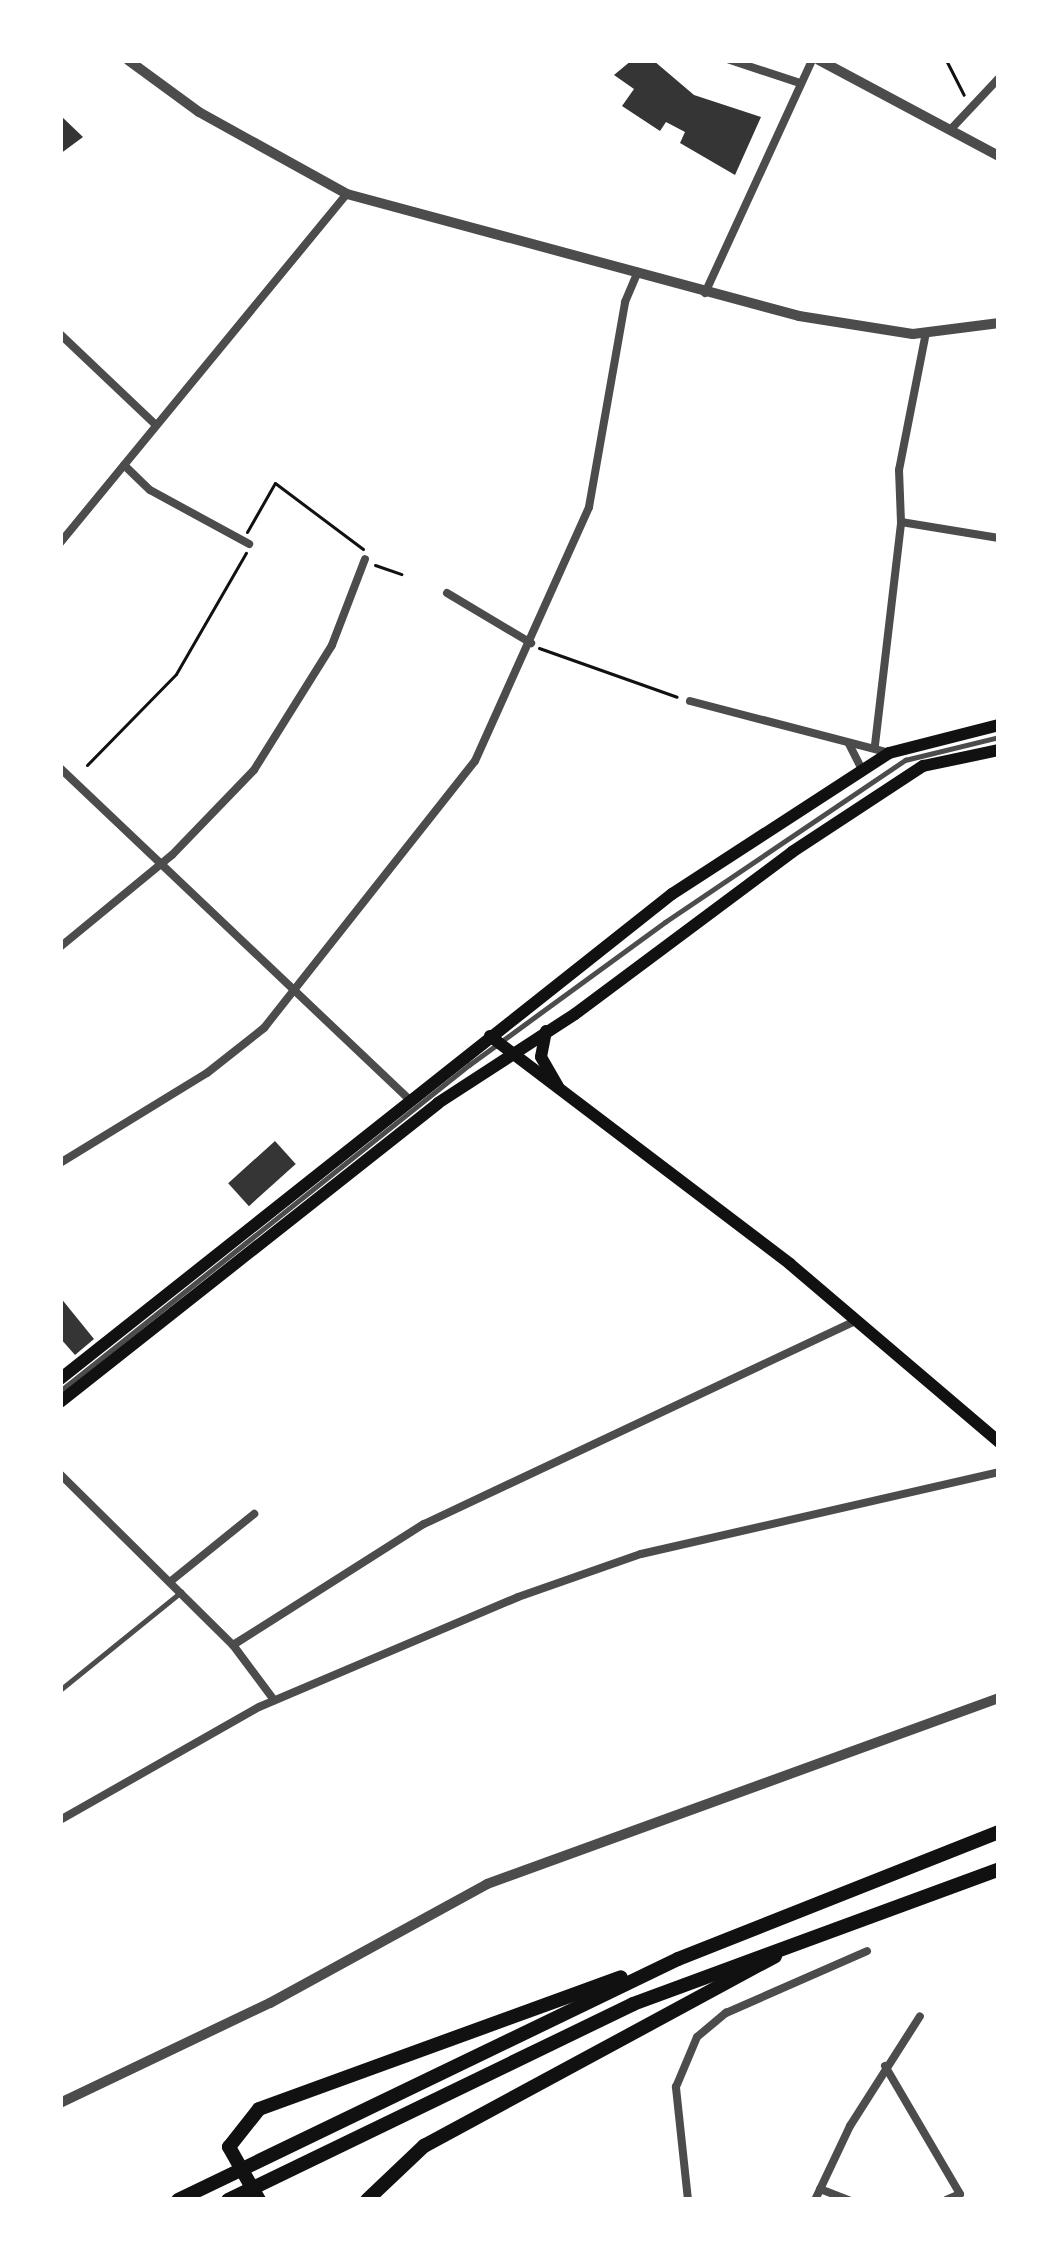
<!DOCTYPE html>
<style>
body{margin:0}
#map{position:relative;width:1059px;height:2260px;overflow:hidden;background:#fff;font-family:Overpass,sans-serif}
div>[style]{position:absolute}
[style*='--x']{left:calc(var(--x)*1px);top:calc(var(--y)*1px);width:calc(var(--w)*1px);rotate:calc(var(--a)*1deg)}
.building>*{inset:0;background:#353535;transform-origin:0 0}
.path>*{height:3px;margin:-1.5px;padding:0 1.5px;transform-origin:1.5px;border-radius:1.5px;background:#111}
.service>*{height:4.5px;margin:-2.25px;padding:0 2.25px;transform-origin:2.25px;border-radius:2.25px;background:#4c4c4c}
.minor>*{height:8px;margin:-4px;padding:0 4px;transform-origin:4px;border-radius:4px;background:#4c4c4c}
.tertiary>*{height:10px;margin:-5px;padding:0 5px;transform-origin:5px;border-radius:5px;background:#4c4c4c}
.secondary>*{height:12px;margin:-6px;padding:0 6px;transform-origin:6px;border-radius:6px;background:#111}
.primary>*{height:12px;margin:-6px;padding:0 6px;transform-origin:6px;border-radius:6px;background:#111}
.trunk>*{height:14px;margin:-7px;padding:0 7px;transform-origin:7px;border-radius:7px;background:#111}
span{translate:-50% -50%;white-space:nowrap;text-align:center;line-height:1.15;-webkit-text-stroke:9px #fff;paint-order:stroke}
.frame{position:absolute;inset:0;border:63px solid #fff;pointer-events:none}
</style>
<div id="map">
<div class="building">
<i style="clip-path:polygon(632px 60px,654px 61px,694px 95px,761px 117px,735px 175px,680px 143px,685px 132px,666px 122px,660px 131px,622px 106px,634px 89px,614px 75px)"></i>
<i style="clip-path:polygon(60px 115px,83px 137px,60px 154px)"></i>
<i style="left:275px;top:1141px;width:31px;height:63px;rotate:48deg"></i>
<i style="clip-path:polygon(60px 1297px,94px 1339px,75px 1355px,60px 1338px)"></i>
</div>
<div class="path">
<i style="--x:946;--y:60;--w:39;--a:63"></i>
<i style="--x:247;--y:532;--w:56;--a:-60.3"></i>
<i style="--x:275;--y:483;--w:110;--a:36.9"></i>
<i style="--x:375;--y:565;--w:28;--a:19"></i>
<i style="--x:539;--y:648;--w:146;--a:19.5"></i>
<i style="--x:87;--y:765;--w:127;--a:-45.6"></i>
<i style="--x:176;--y:674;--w:140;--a:-60"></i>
</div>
<div class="service">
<i style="--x:60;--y:1391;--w:523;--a:-38.56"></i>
<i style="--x:469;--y:1065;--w:243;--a:-36.1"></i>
<i style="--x:665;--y:922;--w:290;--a:-34"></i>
<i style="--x:905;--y:760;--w:97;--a:-13.7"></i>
<i style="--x:60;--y:1690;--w:156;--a:-39"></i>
</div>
<div class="minor">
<i style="--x:730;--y:60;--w:74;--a:18.2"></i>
<i style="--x:952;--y:128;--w:69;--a:-46.8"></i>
<i style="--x:705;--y:293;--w:256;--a:-65.3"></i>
<i style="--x:60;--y:334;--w:132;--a:43.5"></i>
<i style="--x:124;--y:465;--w:36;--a:44"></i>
<i style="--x:150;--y:490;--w:113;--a:28.6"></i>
<i style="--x:901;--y:522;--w:99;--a:9.3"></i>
<i style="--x:60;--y:543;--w:452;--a:-50.6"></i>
<i style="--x:447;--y:593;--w:98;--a:30.8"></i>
<i style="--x:690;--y:701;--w:206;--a:14.6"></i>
<i style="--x:849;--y:744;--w:28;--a:63"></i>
<i style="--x:875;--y:745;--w:225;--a:-83.3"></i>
<i style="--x:901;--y:522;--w:52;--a:-92.2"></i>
<i style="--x:899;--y:470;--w:140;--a:-78.9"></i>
<i style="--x:60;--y:768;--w:484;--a:43.5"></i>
<i style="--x:60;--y:947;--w:145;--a:-39.4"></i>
<i style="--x:172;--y:855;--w:118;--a:-46"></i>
<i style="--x:254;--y:770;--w:147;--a:-58"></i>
<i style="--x:332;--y:645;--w:92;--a:-69"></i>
<i style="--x:60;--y:1163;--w:172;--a:-31.5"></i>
<i style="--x:207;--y:1073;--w:73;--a:-38.3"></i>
<i style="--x:264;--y:1028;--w:340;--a:-51.7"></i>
<i style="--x:475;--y:761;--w:278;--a:-65.8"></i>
<i style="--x:589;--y:507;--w:208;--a:-80"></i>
<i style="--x:625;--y:302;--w:33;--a:-67"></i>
<i style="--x:60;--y:1474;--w:243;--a:44.7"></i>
<i style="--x:233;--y:1645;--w:69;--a:53.3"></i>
<i style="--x:171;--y:1581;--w:107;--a:-38.9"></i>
<i style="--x:233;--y:1645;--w:226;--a:-32.4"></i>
<i style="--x:424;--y:1524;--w:477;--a:-25.2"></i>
<i style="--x:60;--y:1820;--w:229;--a:-29.6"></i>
<i style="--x:259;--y:1707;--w:281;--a:-23"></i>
<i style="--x:518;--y:1597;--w:130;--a:-19.3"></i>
<i style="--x:641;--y:1554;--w:367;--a:-12.9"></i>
<i style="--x:885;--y:2066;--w:148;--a:59.6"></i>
<i style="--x:960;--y:2194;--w:15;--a:157"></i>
<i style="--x:820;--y:2189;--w:31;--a:21"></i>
<i style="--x:688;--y:2200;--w:114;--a:-96.1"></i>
<i style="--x:676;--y:2087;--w:54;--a:-67.2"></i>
<i style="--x:697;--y:2037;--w:38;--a:-40"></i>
<i style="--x:726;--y:2013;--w:154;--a:-23.7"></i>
<i style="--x:815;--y:2200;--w:82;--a:-64.7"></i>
<i style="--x:850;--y:2126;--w:130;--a:-57.5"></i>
</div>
<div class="tertiary">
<i style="--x:128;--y:60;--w:88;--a:36.2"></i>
<i style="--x:199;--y:112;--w:169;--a:29"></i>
<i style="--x:347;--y:194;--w:468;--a:15.1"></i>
<i style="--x:799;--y:316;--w:115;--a:9"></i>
<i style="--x:913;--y:334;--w:87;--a:-7.3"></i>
<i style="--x:819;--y:60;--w:204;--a:28.1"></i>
<i style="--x:60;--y:2103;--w:233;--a:-25.5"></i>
<i style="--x:270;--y:2003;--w:247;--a:-28.7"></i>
<i style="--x:487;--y:1884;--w:545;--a:-19.97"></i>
</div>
<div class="secondary">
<i style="--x:546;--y:1031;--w:26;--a:101"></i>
<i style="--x:541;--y:1057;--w:34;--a:60"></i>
<i style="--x:490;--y:1036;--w:377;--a:37.2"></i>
<i style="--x:790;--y:1264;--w:275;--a:40.4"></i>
</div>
<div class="primary">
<i style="--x:60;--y:1379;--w:781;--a:-38.4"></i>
<i style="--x:672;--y:894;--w:259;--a:-33"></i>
<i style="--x:889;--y:753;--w:114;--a:-14.3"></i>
<i style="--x:60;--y:1402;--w:482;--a:-38.3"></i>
<i style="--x:438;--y:1103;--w:163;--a:-33"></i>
<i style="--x:575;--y:1014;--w:271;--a:-36.7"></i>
<i style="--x:792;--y:852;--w:157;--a:-33.3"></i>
<i style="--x:923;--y:766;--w:78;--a:-11.9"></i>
</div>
<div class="trunk">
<i style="--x:178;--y:2200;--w:555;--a:-25.73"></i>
<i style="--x:678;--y:1959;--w:345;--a:-21.6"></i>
<i style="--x:228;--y:2200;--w:450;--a:-25.8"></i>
<i style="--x:633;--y:2004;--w:390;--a:-20.2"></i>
<i style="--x:259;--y:2200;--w:61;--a:-119.5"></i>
<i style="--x:229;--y:2147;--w:48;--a:-51.7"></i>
<i style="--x:259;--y:2109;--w:385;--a:-20"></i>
<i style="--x:367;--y:2200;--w:79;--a:-43.5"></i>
<i style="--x:424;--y:2146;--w:399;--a:-28.4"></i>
</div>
<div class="frame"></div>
</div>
